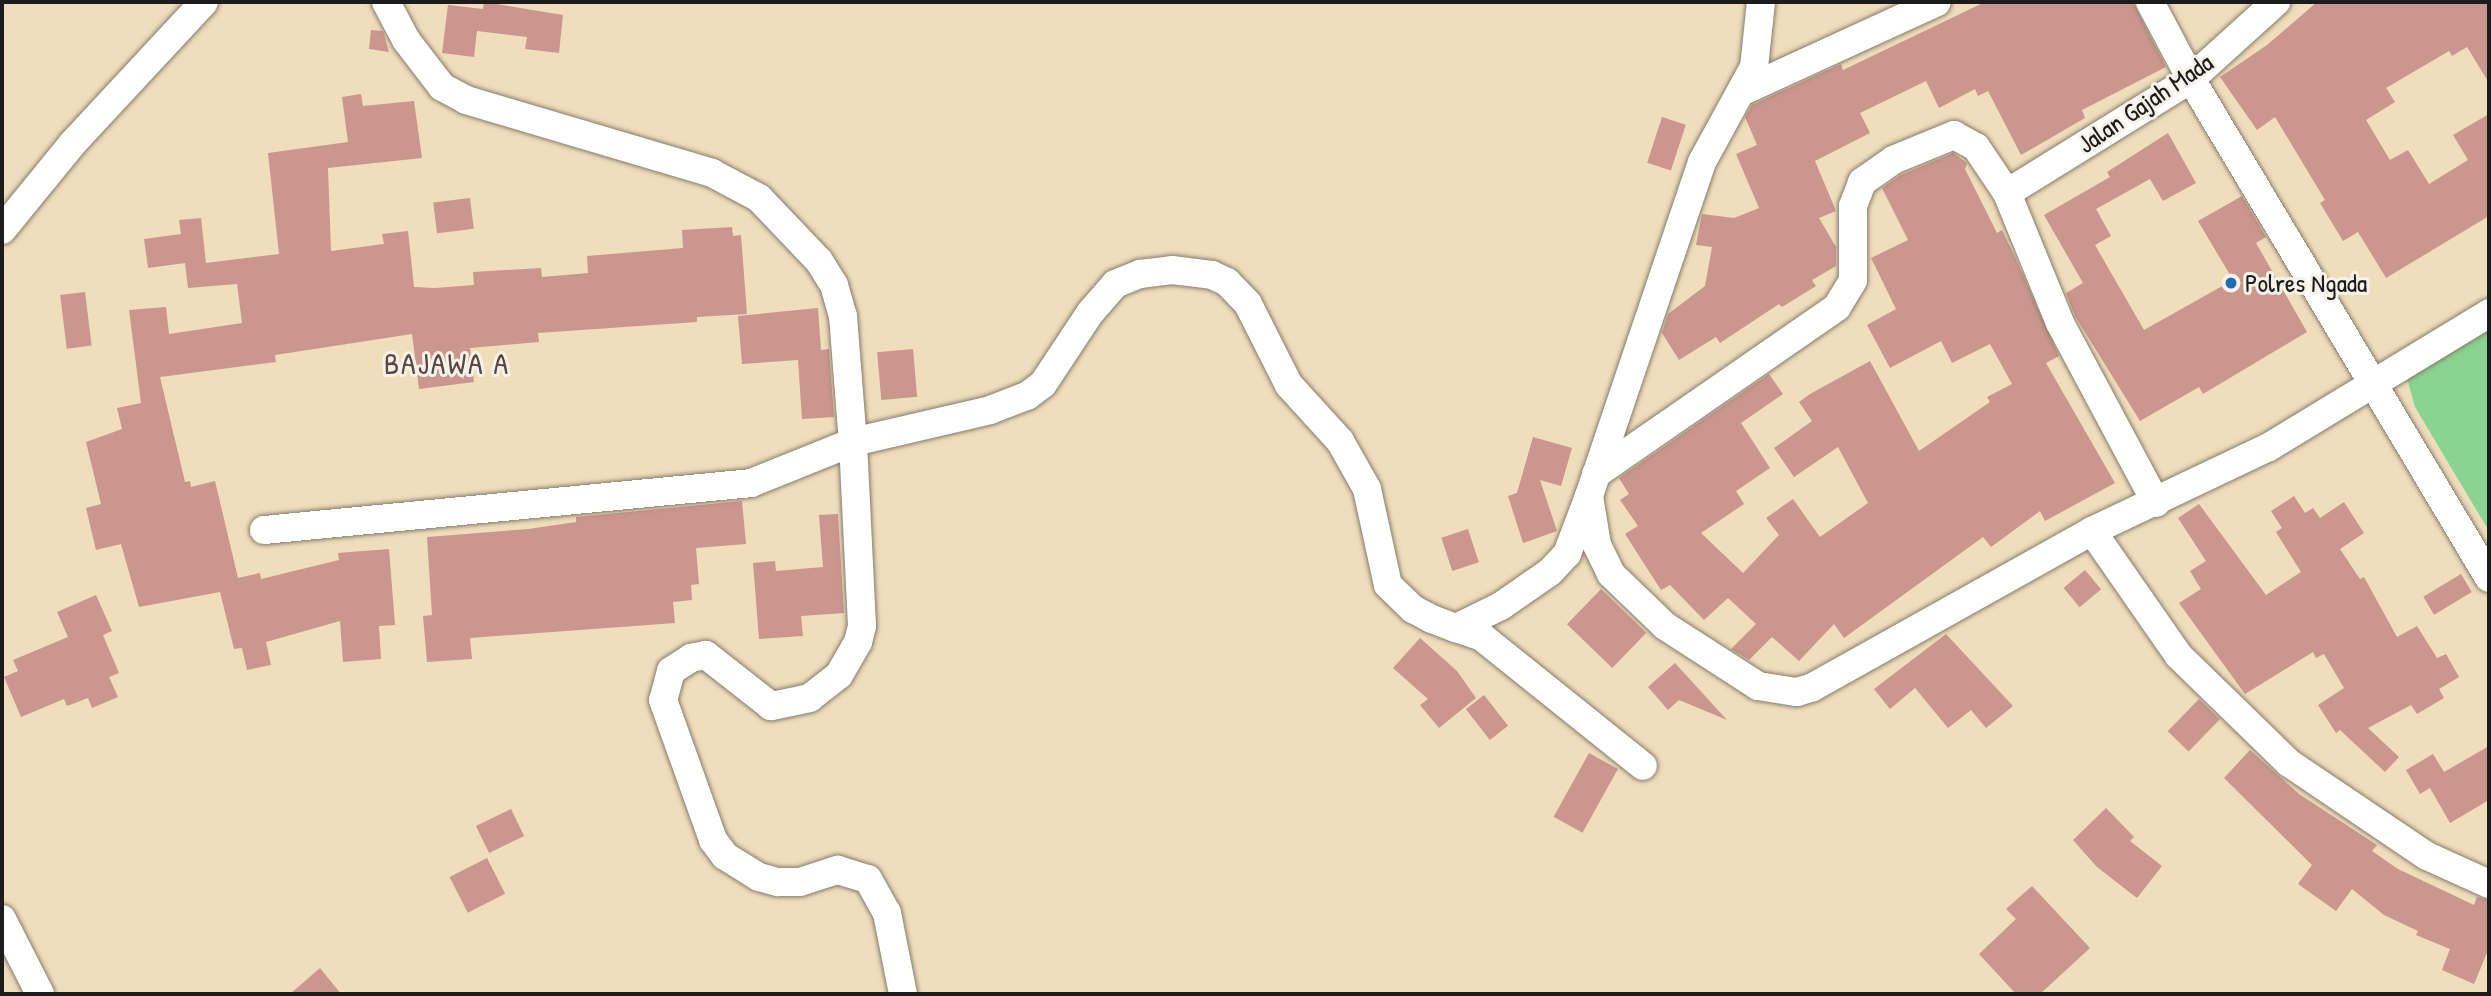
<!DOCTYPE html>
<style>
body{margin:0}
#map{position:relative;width:2491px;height:996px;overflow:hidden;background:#efddbb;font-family:"Patrick Hand",sans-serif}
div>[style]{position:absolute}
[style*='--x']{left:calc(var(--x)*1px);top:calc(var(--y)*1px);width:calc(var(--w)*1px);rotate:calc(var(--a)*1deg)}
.green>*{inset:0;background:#89d490}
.building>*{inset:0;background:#ca968e;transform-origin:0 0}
.roads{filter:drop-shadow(0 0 2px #867c6c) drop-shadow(0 0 2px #867c6c)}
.minor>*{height:28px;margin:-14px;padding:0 14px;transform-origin:14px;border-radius:14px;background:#fff}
.dots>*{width:19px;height:19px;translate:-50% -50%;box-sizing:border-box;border:4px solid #f7f3e8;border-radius:50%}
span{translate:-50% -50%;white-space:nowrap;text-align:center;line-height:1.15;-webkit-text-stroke:6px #f7f3e8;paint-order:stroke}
.street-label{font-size:26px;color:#1c1c1c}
.poi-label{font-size:26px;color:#1c1c1c}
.left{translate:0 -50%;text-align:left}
.quarter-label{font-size:30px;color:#594744;letter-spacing:2px}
.frame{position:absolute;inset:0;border:4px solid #1c1c1c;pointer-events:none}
</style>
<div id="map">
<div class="green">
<i style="clip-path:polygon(2489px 305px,2489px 531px,2415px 407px,2405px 371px)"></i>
</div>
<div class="building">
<i style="clip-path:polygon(484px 2px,563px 15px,559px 53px,525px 49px,527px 37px,477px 31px,474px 57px,442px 53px,448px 5px,483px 9px)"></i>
<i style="clip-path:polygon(1985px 2px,2133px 2px,2166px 67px,2082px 110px,2085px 118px,2021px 155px,1988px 91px,1978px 96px,1975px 89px,1939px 108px,1926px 81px,1860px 113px,1870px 133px,1815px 161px,1836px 211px,1819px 218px,1836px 247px,1836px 266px,1812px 280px,1816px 286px,1782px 307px,1779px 304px,1720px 343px,1716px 337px,1679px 360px,1662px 333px,1668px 314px,1705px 286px,1712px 247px,1696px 245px,1702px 214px,1734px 218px,1759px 208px,1736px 154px,1757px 145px,1745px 117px,1752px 105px,1841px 64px,1843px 70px)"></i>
<i style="clip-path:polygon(2317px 2px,2489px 2px,2489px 83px,2467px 47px,2452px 56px,2449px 51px,2386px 88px,2395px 102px,2366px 120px,2390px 160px,2408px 150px,2429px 184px,2468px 160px,2453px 135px,2489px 114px,2489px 216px,2386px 278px,2358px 232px,2343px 241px,2320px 203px,2325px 200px,2275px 117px,2257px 130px,2220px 77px,2267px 45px)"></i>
<i style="clip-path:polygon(371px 30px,383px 31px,389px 52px,369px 49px)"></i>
<i style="clip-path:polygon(361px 94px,363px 106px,414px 101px,422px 158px,328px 168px,331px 251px,384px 244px,382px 234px,408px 231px,414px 287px,435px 288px,474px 285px,473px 272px,541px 268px,542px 277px,588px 273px,587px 256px,683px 248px,682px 230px,732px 227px,733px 236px,741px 235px,747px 314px,697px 317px,697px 322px,538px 333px,539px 342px,470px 348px,474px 382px,419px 389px,412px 334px,275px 355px,276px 362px,160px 377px,185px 482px,190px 481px,191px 487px,215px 481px,238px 578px,260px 573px,261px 579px,339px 560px,338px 553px,389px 549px,395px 625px,379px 626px,381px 659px,343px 662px,340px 621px,266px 642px,271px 665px,247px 670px,242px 648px,234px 649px,220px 592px,139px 607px,121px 544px,96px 550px,86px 508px,101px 504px,86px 442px,122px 429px,117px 408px,141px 403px,129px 310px,166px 307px,169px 334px,242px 323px,237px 284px,188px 288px,185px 263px,148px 268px,144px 239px,181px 234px,179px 220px,201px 218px,206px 263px,279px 254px,268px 153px,348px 142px,342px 97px)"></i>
<i style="left:1662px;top:117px;width:25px;height:48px;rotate:18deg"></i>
<i style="clip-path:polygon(2168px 133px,2196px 183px,2163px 201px,2150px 179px,2096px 209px,2111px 236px,2095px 245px,2144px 330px,2233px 280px,2198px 221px,2242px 196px,2266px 237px,2256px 243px,2307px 332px,2203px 394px,2199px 387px,2140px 421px,2075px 316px,2066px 293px,2083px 283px,2044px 215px,2110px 177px,2107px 172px)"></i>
<i style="clip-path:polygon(1953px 153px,1967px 163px,1965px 169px,1997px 233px,2002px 230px,2015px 257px,2059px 356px,2046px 363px,2115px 483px,2045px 521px,2040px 511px,1991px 547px,1983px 537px,1844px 638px,1834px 624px,1799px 661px,1772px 637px,1749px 660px,1731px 649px,1756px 624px,1728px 598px,1704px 620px,1670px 585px,1661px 590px,1625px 534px,1638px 526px,1620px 500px,1629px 494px,1619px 478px,1769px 374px,1783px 394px,1741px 423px,1770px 468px,1736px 491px,1744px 504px,1701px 533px,1743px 573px,1779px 535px,1766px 518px,1793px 499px,1820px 537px,1868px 503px,1838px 447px,1794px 477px,1774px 448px,1812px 421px,1799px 402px,1810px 394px,1870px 361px,1919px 451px,1990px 402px,1987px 397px,2012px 384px,1990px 344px,1952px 363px,1941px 341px,1890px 368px,1867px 325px,1896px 309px,1871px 258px,1908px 240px,1882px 188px,1901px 175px)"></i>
<i style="left:470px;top:198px;width:31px;height:37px;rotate:83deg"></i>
<i style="left:85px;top:292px;width:54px;height:25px;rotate:83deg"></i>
<i style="clip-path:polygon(818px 308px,821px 350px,829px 349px,834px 417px,802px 419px,798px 360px,742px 364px,738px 316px)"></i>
<i style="left:913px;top:349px;width:48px;height:36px;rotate:85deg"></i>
<i style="clip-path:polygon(1533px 437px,1572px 448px,1561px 486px,1540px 480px,1557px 531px,1523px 543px,1508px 496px,1517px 493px)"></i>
<i style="clip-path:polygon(2294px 496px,2305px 513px,2313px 508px,2320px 518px,2344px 502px,2364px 533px,2340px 549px,2360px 579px,2364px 577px,2397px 637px,2417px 626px,2437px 658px,2446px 654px,2459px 677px,2439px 689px,2444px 698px,2417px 714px,2411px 705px,2368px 728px,2399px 757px,2385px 772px,2340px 730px,2336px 733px,2318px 705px,2344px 688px,2324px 654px,2316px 658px,2313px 652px,2245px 694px,2179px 603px,2201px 589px,2190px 571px,2206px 561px,2178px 518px,2199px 504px,2266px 595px,2301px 572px,2276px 532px,2282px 528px,2271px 511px)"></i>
<i style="clip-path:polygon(742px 501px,746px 544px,696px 548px,699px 584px,691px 585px,692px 600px,673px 602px,675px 623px,470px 638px,472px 659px,427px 662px,423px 616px,432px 615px,427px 537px,528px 529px,576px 522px,576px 517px)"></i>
<i style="clip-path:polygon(838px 514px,844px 613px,801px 616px,803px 636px,759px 639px,753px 563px,775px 561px,776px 571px,823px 567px,819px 515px)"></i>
<i style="left:1468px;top:529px;width:35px;height:28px;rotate:72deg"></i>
<i style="left:2085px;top:570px;width:25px;height:28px;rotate:50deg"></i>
<i style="left:2461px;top:574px;width:21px;height:44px;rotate:59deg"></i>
<i style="left:1601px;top:589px;width:63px;height:49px;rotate:44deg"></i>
<i style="clip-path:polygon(96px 595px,112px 631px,103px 635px,119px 673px,109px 677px,118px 697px,92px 708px,88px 698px,67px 706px,64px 699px,21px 717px,4px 677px,18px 671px,13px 660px,68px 637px,57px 612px)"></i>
<i style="clip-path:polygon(1946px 634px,2013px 706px,1986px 728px,1971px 710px,1948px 728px,1915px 688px,1890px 709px,1874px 689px)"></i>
<i style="clip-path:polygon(1420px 638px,1457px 671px,1476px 698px,1439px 728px,1420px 705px,1428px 699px,1393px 668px)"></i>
<i style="clip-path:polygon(1675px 663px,1727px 720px,1679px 700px,1668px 710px,1648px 687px)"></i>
<i style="left:1484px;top:695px;width:39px;height:23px;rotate:52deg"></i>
<i style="left:2199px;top:699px;width:29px;height:45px;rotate:44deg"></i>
<i style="clip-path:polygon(2489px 746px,2489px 800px,2450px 823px,2430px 788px,2420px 794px,2406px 770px,2433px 754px,2444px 772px)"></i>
<i style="clip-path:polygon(2250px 750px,2299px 794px,2377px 845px,2372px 851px,2398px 869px,2474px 905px,2477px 897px,2489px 900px,2489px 948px,2474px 984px,2442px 970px,2450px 949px,2416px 935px,2418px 931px,2384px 915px,2352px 889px,2336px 911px,2298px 884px,2312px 865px,2224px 778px)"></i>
<i style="left:1589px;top:753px;width:33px;height:73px;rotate:29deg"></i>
<i style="clip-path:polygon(2106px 808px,2134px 837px,2130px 841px,2162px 866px,2137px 898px,2097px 867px,2073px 840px)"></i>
<i style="left:511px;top:809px;width:30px;height:39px;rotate:64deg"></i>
<i style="left:487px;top:858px;width:40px;height:42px;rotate:63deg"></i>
<i style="clip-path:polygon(2032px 886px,2090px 948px,2040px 994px,2016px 994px,1979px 954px,2016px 919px,2006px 909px)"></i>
<i style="clip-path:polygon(320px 968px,341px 994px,290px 994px)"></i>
</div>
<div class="roads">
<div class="minor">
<i style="--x:386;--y:2;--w:43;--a:62.2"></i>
<i style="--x:406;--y:40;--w:59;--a:52.5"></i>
<i style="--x:442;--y:87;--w:27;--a:28"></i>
<i style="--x:466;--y:100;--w:257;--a:16.5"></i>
<i style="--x:712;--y:173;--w:53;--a:28"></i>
<i style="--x:759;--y:198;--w:87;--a:46.4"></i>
<i style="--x:819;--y:261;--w:28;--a:58"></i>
<i style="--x:834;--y:285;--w:32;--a:74"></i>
<i style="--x:843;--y:316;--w:126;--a:85.5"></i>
<i style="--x:853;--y:442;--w:184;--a:87.2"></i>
<i style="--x:862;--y:626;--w:16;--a:104"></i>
<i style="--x:858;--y:642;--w:38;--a:120"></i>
<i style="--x:839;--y:675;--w:37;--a:142"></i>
<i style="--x:810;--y:698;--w:40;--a:168"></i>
<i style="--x:771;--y:706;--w:83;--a:-141.9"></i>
<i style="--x:706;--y:655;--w:15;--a:169"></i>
<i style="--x:691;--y:658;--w:24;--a:147"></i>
<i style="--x:671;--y:671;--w:30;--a:105"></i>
<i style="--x:663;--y:700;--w:149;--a:70.3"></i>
<i style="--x:713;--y:840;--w:20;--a:53"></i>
<i style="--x:725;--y:856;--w:40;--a:32"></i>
<i style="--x:759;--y:877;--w:20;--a:15"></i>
<i style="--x:778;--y:882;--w:22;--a:0"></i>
<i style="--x:800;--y:882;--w:40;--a:-18"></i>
<i style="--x:838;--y:870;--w:31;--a:17"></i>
<i style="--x:868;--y:879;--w:39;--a:61"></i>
<i style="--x:887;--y:913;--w:83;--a:78.8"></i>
<i style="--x:1761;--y:2;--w:65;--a:96.1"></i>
<i style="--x:1754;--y:67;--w:108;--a:118.7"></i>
<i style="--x:1702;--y:162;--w:353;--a:108.7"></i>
<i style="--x:1589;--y:496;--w:50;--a:80.7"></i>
<i style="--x:1597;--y:545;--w:32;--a:64"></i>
<i style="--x:1611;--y:574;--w:75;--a:43.9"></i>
<i style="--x:1665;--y:626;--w:111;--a:32.8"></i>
<i style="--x:1758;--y:686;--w:39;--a:9"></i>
<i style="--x:1797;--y:692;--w:17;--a:-17"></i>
<i style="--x:1813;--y:687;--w:320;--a:-29.2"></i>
<i style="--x:2092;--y:531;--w:196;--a:-25.4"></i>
<i style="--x:2269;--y:447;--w:258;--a:-31.3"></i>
<i style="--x:2150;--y:2;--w:87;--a:62"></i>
<i style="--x:2191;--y:79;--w:581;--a:59.15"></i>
<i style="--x:1743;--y:91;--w:213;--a:-24.6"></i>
<i style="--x:2007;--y:193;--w:216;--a:-31.8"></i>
<i style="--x:2191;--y:79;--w:115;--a:-42.2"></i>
<i style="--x:2;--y:230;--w:112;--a:-50.8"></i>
<i style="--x:73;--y:143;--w:192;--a:-47.1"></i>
<i style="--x:1596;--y:474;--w:293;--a:-34.7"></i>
<i style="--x:1837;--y:307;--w:31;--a:-59"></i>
<i style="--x:1853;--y:280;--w:74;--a:-90"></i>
<i style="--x:1853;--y:206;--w:26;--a:-69"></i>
<i style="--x:1862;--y:182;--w:38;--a:-35"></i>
<i style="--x:1893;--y:160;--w:66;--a:-22.3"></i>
<i style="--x:1954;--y:135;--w:25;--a:29"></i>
<i style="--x:1976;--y:147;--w:55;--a:56"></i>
<i style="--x:2007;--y:193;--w:140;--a:67.8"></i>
<i style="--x:2060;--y:323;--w:204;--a:61.9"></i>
<i style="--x:264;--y:530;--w:489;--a:-5.5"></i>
<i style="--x:751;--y:483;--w:110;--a:-21.9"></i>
<i style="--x:853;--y:442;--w:141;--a:-13.1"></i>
<i style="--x:990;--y:410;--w:40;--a:-21"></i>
<i style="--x:1027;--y:396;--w:20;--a:-37"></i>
<i style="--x:1043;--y:384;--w:85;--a:-56.5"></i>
<i style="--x:1090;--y:313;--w:38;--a:-49"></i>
<i style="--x:1115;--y:284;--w:27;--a:-22"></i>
<i style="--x:1140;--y:274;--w:32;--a:-7"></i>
<i style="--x:1172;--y:270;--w:40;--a:7.1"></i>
<i style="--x:1212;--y:275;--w:17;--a:25"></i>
<i style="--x:1227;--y:282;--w:30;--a:46"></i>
<i style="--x:1248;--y:304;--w:91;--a:63.2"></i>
<i style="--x:1289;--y:385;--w:76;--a:47.7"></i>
<i style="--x:1340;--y:441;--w:55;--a:60.6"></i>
<i style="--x:1367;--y:489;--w:98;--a:77.7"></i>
<i style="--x:1388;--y:585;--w:35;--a:44"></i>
<i style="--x:1413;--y:609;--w:21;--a:28"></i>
<i style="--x:1432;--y:619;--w:26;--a:21"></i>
<i style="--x:1456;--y:628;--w:50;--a:-26.1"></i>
<i style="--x:1501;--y:606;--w:60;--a:-34.8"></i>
<i style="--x:1550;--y:572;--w:25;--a:-47"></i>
<i style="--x:1567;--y:554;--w:62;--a:-69.2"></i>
<i style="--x:2092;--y:531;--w:152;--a:55.2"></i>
<i style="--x:2179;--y:656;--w:153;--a:44.2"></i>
<i style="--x:2289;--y:763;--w:166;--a:34"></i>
<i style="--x:2427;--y:856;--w:68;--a:24.3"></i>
<i style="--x:1456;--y:628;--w:28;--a:19"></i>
<i style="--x:1482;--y:637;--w:206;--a:38.7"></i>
<i style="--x:2;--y:919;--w:84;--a:63.1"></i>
</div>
</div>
<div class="dots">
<i style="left:2231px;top:283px;background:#1f6fb2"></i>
</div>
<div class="street-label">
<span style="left:2145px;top:103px;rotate:-34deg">Jalan Gajah Mada</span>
</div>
<div class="poi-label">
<span class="left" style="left:2245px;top:283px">Polres Ngada</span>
</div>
<div class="quarter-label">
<span style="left:447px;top:363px">BAJAWA A</span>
</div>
<div class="frame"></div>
</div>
